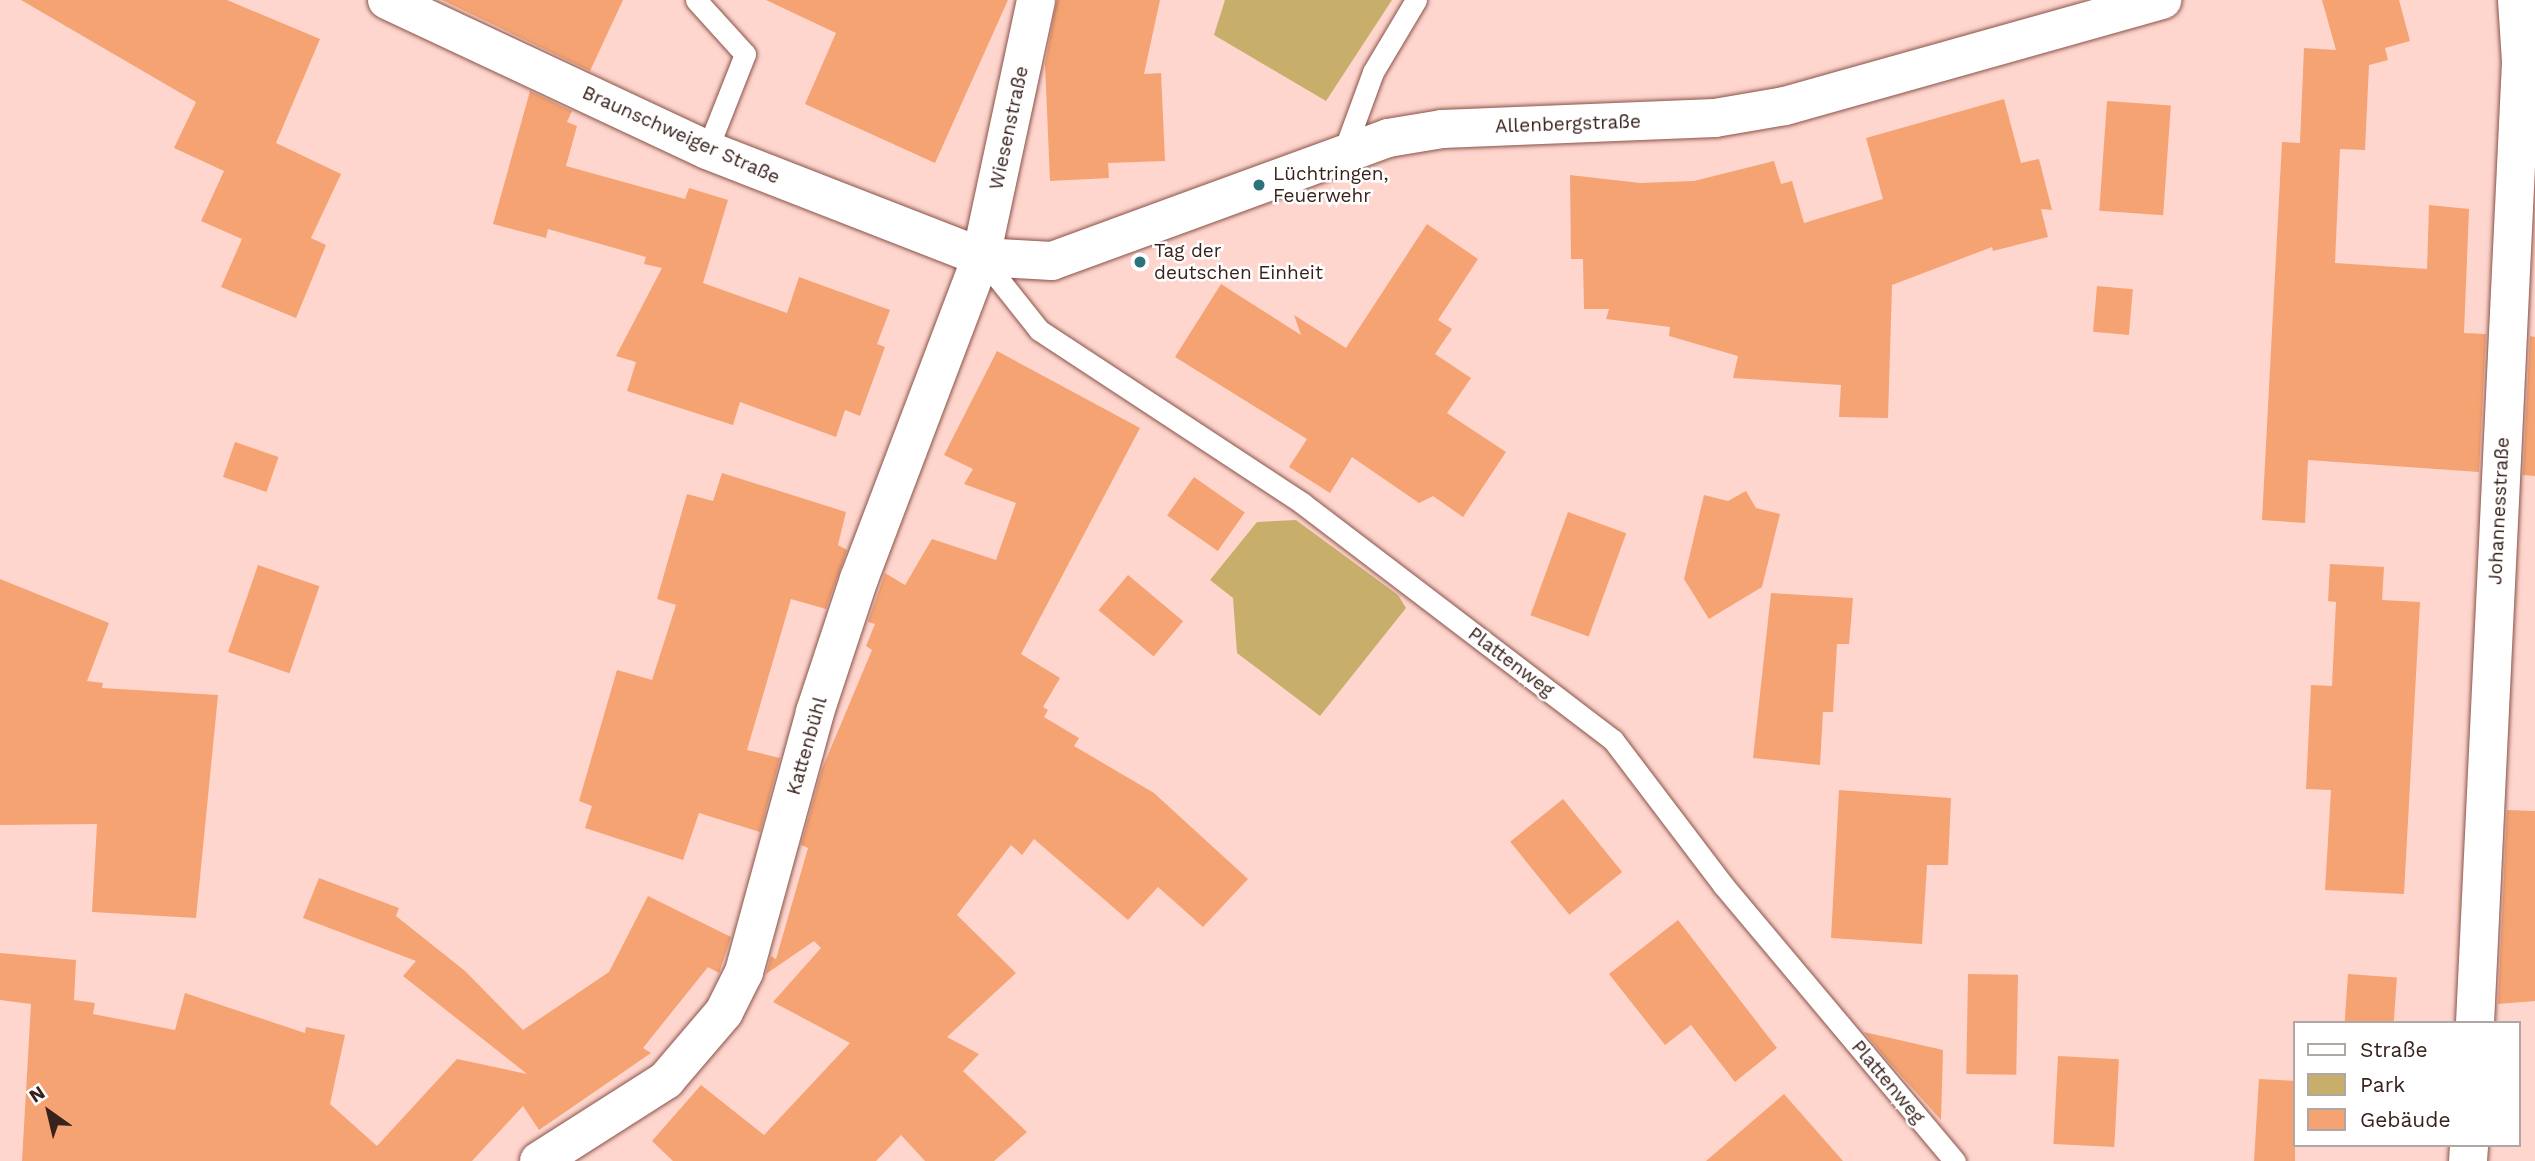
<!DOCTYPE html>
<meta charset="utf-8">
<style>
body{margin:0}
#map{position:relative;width:2535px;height:1161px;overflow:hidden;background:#fed6ce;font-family:"Work Sans",sans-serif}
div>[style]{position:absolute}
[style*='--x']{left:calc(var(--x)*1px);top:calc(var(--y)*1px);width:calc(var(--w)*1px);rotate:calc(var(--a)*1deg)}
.green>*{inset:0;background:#c7af6b}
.building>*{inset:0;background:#f5a372;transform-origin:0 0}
.roads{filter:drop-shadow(0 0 2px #8a5248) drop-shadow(0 0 2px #8a5248)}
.service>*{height:21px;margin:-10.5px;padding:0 10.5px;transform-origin:10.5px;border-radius:10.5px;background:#fff}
.minor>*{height:38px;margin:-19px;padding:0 19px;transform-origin:19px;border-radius:19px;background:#fff}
.dots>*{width:19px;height:19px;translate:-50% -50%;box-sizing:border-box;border:4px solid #fff;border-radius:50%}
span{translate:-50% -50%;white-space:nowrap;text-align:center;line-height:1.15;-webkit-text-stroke:5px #fff;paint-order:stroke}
.street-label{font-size:19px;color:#39211c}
.poi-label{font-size:19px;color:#39211c}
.left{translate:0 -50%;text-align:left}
.legend{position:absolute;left:2293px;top:1021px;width:228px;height:126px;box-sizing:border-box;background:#fff;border:2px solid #b0a6a4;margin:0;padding:9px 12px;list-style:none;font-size:21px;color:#39211c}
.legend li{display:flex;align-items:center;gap:14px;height:35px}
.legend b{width:35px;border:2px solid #b0a6a4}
.north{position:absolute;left:14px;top:1077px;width:70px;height:70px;-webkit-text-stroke:5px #fff;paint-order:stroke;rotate:326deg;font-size:19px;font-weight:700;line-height:28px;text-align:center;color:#39211c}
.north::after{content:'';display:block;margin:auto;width:24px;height:32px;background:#39211c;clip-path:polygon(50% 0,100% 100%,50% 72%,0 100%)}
</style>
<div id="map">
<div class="green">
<i style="clip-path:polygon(1225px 0,1392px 0,1326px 101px,1214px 35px)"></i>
<i style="clip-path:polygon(1296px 520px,1398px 595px,1406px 608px,1320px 716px,1237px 653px,1233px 598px,1210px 580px,1257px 522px)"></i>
</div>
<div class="building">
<i style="clip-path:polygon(21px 0,227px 0,320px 39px,276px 143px,341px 174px,311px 238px,326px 245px,296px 318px,221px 287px,242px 239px,201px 221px,224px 171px,174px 148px,196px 102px)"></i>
<i style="clip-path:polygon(442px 0,623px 0,590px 71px)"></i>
<i style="clip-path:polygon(766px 0,1008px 0,935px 163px,805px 104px,836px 33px)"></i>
<i style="clip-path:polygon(1057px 0,1160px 0,1144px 74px,1161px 73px,1165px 161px,1108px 163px,1109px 178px,1050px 181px,1045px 64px)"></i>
<i style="clip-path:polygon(2322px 0,2399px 0,2410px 41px,2385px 48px,2388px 60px,2369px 65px,2365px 150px,2340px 149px,2335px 263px,2427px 269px,2429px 205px,2469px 209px,2464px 333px,2486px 334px,2479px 472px,2308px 460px,2305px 523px,2262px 520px,2282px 142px,2300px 143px,2304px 48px,2336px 50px)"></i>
<i style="clip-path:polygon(530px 91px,572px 111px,567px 122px,577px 126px,566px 166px,685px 199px,689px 188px,728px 200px,703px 283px,787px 313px,799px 277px,890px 310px,877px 344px,885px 347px,860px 416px,845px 410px,836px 437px,740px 402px,733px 425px,627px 391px,636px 362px,616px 356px,662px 268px,644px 264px,646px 257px,548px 229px,546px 238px,493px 224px)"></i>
<i style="clip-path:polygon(2004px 99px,2021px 163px,2039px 159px,2052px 210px,2041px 209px,2048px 237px,1993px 251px,1992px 247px,1892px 285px,1888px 418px,1839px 417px,1841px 385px,1733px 378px,1738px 356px,1669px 336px,1670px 327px,1606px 319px,1609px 309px,1584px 309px,1583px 259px,1571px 259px,1570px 175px,1640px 183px,1694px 181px,1774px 161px,1781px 184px,1792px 181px,1804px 223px,1883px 199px,1866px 138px)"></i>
<i style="left:2107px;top:101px;width:64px;height:110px;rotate:4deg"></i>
<i style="clip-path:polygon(1427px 224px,1478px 259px,1438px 320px,1452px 329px,1435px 354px,1471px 378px,1447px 413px,1506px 452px,1463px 517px,1433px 496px,1419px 503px,1352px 457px,1330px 493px,1289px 467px,1307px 439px,1175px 357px,1221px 284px,1301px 335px,1294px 315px,1346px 348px)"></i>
<i style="left:2097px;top:286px;width:36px;height:46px;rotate:5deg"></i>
<i style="clip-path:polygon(2530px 336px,2535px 337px,2535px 476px,2523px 475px)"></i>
<i style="clip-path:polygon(997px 351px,1140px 428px,1021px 654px,1060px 678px,1043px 707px,1048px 710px,1044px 717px,1079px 738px,1074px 746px,1154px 793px,1248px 879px,1203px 927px,1158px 887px,1128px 920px,1034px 839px,1022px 855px,1011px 845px,957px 915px,1016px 973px,947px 1037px,979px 1054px,963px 1071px,1027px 1132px,994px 1161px,925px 1161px,901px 1135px,876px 1161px,673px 1161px,652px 1141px,701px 1085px,764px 1135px,850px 1043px,773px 1002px,821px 948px,814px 941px,766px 974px,771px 956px,776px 959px,808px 848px,801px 845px,822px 769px,872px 650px,866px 646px,875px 624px,868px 622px,885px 573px,905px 585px,932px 539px,996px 560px,1016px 503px,964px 484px,973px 469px,944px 455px)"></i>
<i style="left:235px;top:442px;width:46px;height:37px;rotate:19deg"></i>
<i style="clip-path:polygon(722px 473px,846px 512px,838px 545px,847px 550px,826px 609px,791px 599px,747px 750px,780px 758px,760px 832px,699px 813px,683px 860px,585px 828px,592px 806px,579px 801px,617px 670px,652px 680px,676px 605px,657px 599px,687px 494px,713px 501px)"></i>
<i style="left:1194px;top:477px;width:62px;height:47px;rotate:35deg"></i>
<i style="clip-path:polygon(1746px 491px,1756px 508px,1780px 514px,1762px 587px,1709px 619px,1684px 579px,1704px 495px,1728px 501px)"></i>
<i style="left:1568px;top:512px;width:62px;height:110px;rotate:20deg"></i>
<i style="clip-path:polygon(2330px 564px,2384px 567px,2382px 600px,2420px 602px,2404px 894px,2325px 890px,2331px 790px,2306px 789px,2311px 685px,2332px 686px,2336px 602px,2328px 601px)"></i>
<i style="left:258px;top:565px;width:65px;height:92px;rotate:19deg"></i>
<i style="left:1128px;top:575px;width:72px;height:46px;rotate:40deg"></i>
<i style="clip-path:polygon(0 579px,109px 623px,87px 681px,103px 683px,102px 688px,218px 695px,196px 918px,92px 912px,97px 824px,0 825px)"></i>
<i style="clip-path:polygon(1771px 593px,1853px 598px,1849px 644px,1837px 644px,1833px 712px,1823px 712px,1820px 765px,1753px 758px)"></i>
<i style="clip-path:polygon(1839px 790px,1951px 798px,1948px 865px,1927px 865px,1922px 944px,1831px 938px)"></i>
<i style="left:1563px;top:799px;width:94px;height:68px;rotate:51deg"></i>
<i style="clip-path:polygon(2507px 810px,2535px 811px,2535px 1001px,2498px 1004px)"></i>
<i style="clip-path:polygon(319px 878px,399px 908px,396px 916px,465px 971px,523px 1030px,609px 972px,648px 896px,731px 937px,719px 973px,708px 967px,643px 1048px,651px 1053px,539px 1130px,523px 1106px,472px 1161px,22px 1161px,31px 1004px,0 1000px,0 953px,76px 960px,74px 1000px,95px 1003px,93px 1014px,175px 1030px,185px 993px,305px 1033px,306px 1027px,345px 1035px,330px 1104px,377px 1146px,457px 1059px,527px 1074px,403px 976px,416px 961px,303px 918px)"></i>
<i style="clip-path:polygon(1678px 920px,1777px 1048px,1735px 1082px,1691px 1025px,1665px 1045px,1609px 974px)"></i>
<i style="left:1968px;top:974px;width:50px;height:100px;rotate:1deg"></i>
<i style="left:2348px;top:974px;width:49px;height:49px;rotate:4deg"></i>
<i style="clip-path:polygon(1864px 1032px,1943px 1050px,1941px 1120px,1887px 1060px)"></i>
<i style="left:2058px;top:1056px;width:61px;height:88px;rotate:3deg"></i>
<i style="clip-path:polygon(2259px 1079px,2295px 1081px,2295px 1161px,2254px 1161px)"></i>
<i style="clip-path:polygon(1784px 1094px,1843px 1161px,1706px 1161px)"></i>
</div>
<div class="roads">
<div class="service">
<i style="--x:696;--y:0;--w:73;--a:47.8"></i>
<i style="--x:745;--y:54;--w:103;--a:111.6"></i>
<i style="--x:1344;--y:151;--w:84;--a:-69.8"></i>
<i style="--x:1373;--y:72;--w:84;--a:-59.2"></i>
<i style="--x:981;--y:257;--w:93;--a:51.5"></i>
<i style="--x:1039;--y:330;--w:315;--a:33.3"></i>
<i style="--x:1302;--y:503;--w:391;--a:37.3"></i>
<i style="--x:1613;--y:740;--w:182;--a:52.8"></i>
<i style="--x:1723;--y:885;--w:361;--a:50"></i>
</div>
<div class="minor">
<i style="--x:387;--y:0;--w:353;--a:25.1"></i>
<i style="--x:707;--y:150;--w:294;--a:21.3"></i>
<i style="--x:981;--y:257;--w:71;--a:3.2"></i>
<i style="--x:1052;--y:261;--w:358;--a:-20.1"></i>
<i style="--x:1388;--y:138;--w:55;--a:-9.5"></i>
<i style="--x:1442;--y:129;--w:273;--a:-2.3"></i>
<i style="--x:1715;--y:118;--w:71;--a:-9.7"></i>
<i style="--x:1785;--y:106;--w:392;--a:-15.7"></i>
<i style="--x:2475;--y:1023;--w:962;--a:-87.26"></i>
<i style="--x:2521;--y:62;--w:62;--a:-93.7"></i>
<i style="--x:539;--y:1161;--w:151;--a:-32.5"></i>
<i style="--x:666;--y:1080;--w:89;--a:-49.5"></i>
<i style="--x:724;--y:1012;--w:45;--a:-63.4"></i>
<i style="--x:744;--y:972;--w:270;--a:-74.7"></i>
<i style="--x:815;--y:712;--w:140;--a:-71.7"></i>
<i style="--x:859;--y:579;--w:344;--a:-69.2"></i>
<i style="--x:981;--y:257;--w:263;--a:-77.9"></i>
<i style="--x:2468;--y:1161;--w:16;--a:-86"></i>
</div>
</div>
<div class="dots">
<i style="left:1259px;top:185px;background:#2c737f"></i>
<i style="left:1140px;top:262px;background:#2c737f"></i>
</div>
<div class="street-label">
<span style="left:1568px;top:124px;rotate:-2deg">Allenbergstraße</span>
<span style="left:1009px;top:128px;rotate:-78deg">Wiesenstraße</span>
<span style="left:681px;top:135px;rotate:24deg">Braunschweiger Straße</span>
<span style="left:2499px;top:511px;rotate:-87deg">Johannesstraße</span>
<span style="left:1511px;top:662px;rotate:37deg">Plattenweg</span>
<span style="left:807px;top:746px;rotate:-74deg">Kattenbühl</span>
<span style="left:1888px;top:1082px;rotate:50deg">Plattenweg</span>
</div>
<div class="poi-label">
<span class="left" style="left:1273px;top:185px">Lüchtringen,<br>Feuerwehr</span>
<span class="left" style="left:1154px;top:262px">Tag der<br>deutschen Einheit</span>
</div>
<ul class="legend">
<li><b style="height:9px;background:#fff"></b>Straße</li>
<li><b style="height:19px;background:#c7af6b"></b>Park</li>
<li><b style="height:19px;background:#f5a372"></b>Gebäude</li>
</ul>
<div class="north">N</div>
</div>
